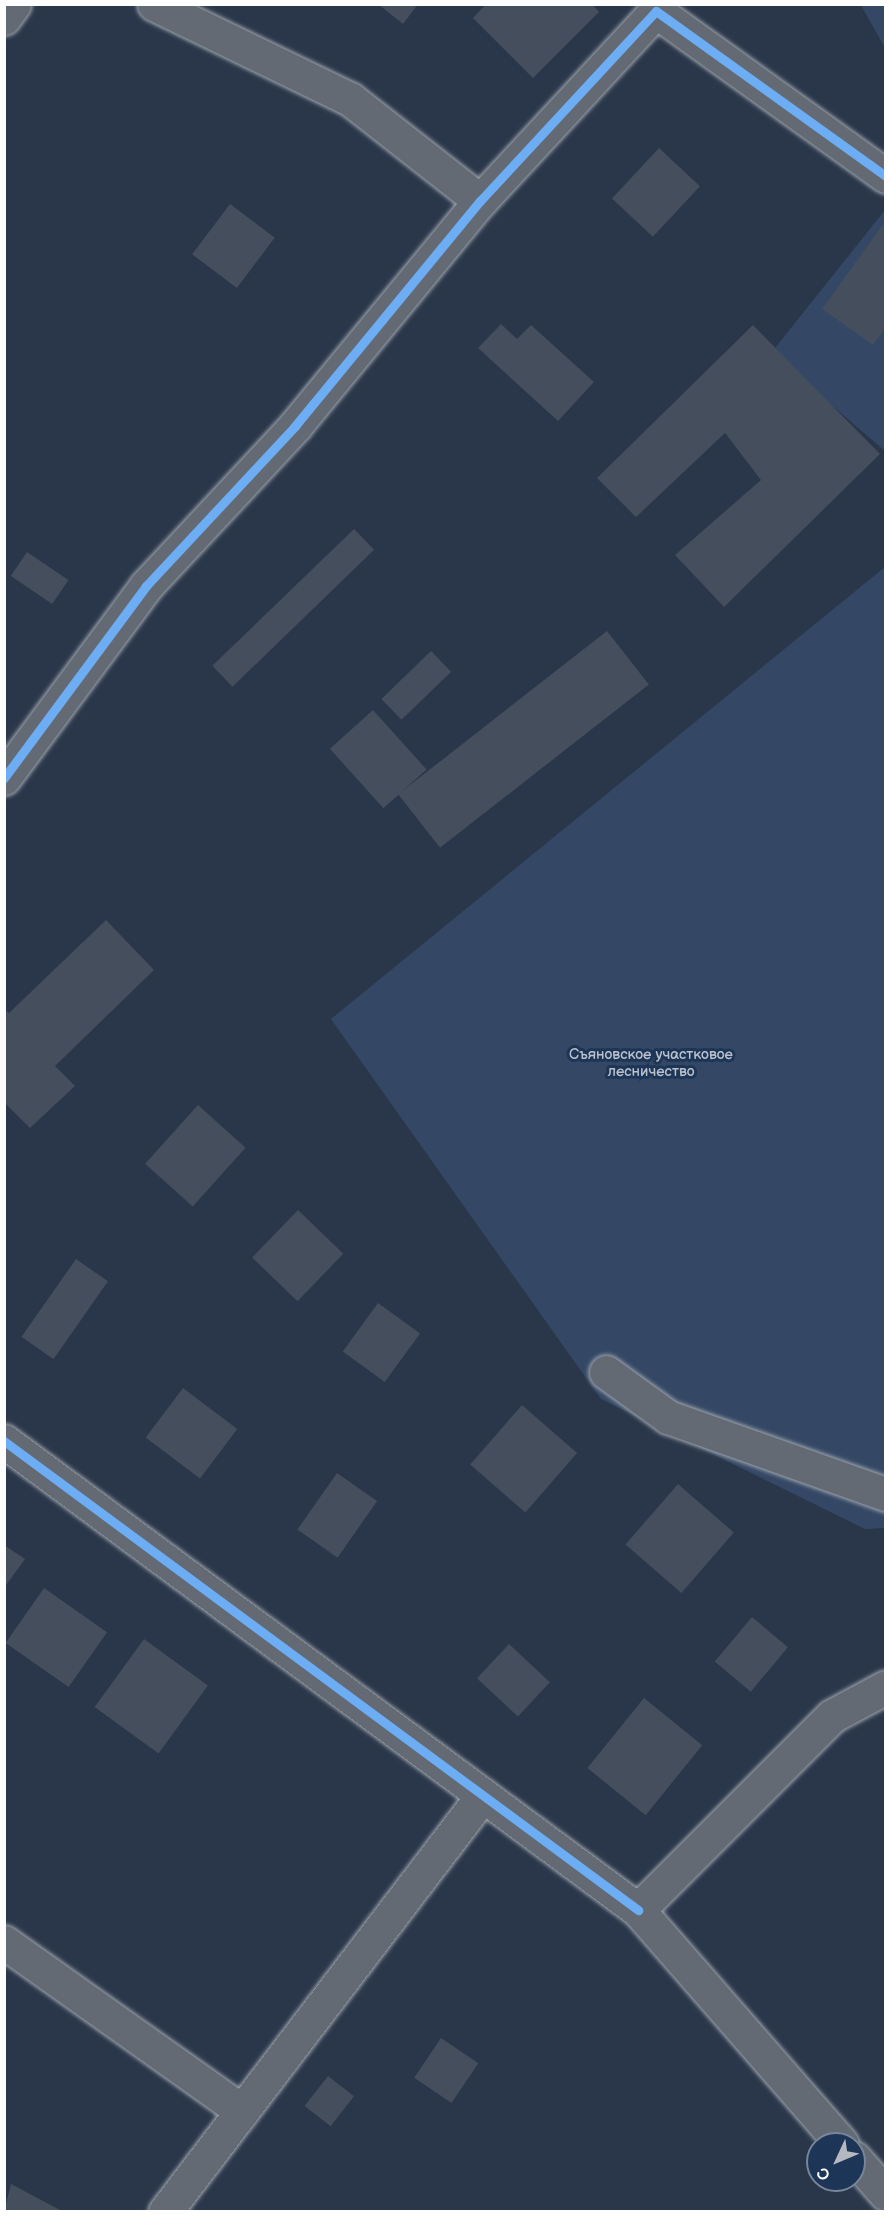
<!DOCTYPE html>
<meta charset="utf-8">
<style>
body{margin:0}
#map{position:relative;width:890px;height:2216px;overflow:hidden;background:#2a374a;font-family:"Balsamiq Sans",sans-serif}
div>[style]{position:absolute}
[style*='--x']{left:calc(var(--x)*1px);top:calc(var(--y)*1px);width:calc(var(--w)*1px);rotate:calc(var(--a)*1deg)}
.green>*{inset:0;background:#344865}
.building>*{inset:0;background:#444e5c;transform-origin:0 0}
.roads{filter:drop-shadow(0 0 2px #9fa5ae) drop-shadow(0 0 2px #9fa5ae)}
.minor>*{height:33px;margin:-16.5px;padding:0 16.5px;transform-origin:16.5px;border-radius:16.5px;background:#636a74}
.cycleway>*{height:9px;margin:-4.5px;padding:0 4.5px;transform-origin:4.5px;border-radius:4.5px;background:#6dadf4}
span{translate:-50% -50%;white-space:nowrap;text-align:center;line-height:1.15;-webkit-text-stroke:6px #1d3557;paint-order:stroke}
.park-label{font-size:15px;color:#b9c0ca}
.frame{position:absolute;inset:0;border:6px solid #fff;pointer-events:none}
.north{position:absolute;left:806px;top:2132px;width:60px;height:60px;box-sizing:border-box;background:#1d3557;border:2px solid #77869a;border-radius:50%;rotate:226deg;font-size:16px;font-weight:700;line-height:24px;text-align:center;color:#fff}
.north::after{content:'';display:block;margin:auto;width:21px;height:27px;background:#b4b9c0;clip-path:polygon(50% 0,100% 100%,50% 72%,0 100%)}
</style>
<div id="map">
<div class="green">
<i style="clip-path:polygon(861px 5px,885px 5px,885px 48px)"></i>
<i style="clip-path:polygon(885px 210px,885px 451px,771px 353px)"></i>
<i style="clip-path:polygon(885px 567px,885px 1528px,865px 1529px,601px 1399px,331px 1019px)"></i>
</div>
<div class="building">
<i style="clip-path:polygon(378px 4px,418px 4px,403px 24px)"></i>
<i style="clip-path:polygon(486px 4px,592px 4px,599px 12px,533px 78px,473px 18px)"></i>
<i style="left:659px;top:148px;width:56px;height:69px;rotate:43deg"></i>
<i style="left:230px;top:204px;width:56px;height:63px;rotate:37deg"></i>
<i style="clip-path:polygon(886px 220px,886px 327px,873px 345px,822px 309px)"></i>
<i style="clip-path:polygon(501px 324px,517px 339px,531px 325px,594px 382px,558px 421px,478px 348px)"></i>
<i style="clip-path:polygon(753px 325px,880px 454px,724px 607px,675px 555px,761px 480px,725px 433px,636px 517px,597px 478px)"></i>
<i style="left:354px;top:529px;width:29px;height:197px;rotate:46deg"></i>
<i style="left:27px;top:552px;width:50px;height:29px;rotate:34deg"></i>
<i style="left:607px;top:631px;width:68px;height:265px;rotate:52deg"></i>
<i style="left:431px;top:651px;width:29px;height:69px;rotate:46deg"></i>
<i style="left:373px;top:710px;width:80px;height:58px;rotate:48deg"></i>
<i style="clip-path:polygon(106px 920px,154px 970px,55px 1066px,75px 1086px,30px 1128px,4px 1102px,4px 1009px,9px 1013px)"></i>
<i style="left:198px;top:1105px;width:64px;height:79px;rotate:42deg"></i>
<i style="left:298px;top:1210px;width:63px;height:66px;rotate:44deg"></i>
<i style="left:76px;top:1259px;width:39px;height:95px;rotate:35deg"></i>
<i style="left:378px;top:1303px;width:52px;height:60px;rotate:36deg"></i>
<i style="left:183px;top:1388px;width:68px;height:62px;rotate:37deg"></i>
<i style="left:522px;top:1405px;width:73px;height:79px;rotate:41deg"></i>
<i style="left:337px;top:1473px;width:49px;height:69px;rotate:35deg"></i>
<i style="left:678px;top:1484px;width:74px;height:80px;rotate:41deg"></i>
<i style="clip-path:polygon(4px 1545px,25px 1559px,4px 1588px)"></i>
<i style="left:44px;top:1588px;width:77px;height:67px;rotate:35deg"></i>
<i style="left:752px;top:1617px;width:47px;height:58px;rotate:40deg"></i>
<i style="left:144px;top:1639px;width:79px;height:84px;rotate:36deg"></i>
<i style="left:509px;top:1644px;width:56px;height:47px;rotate:43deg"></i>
<i style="left:644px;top:1698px;width:75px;height:90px;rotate:39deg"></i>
<i style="left:441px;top:2038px;width:45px;height:48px;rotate:34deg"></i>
<i style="left:328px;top:2076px;width:33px;height:38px;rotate:38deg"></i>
<i style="clip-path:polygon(11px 2184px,64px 2212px,4px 2212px)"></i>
</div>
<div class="roads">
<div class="minor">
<i style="--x:154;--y:4;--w:218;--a:25.9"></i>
<i style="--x:350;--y:99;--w:165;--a:38.1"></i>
<i style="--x:4;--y:18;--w:17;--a:-54"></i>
<i style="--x:4;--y:778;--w:239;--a:-53.5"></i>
<i style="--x:146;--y:586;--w:219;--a:-47"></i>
<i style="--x:295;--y:426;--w:291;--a:-50.6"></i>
<i style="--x:480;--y:201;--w:259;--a:-47.2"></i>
<i style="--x:656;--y:11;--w:283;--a:35.7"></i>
<i style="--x:606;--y:1372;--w:77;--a:36"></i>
<i style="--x:668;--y:1417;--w:231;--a:19.5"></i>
<i style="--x:4;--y:1441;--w:789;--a:36.49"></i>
<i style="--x:638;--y:1910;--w:310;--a:48.9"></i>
<i style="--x:638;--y:1910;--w:274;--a:-45"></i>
<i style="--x:832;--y:1716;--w:61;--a:-28.2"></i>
<i style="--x:4;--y:1942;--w:292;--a:35.4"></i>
<i style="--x:854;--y:2158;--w:48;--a:48.4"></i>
<i style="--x:165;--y:2212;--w:524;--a:-52.67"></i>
</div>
</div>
<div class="cycleway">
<i style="--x:4;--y:778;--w:239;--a:-53.5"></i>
<i style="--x:146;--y:586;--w:219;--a:-47"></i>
<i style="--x:295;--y:426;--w:291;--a:-50.6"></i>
<i style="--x:480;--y:201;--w:259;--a:-47.2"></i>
<i style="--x:656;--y:11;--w:283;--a:35.7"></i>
<i style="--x:4;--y:1441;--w:789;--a:36.49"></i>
</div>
<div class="park-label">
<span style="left:651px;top:1063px">Съяновское участковое<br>лесничество</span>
</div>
<div class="frame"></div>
<div class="north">С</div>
</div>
